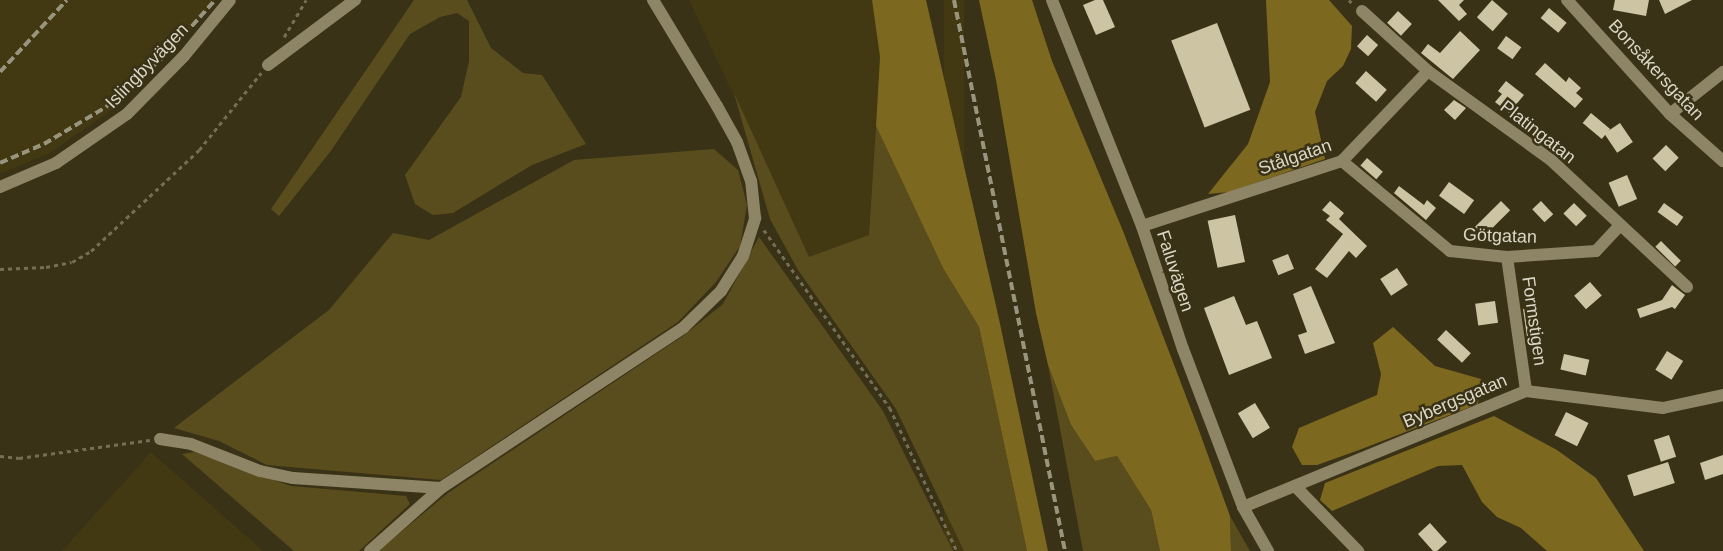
<!DOCTYPE html>
<meta charset="utf-8">
<style>
body{margin:0}
#map{position:relative;width:1723px;height:551px;overflow:hidden;background:#3a3216;font-family:Helvetica,sans-serif}
div>[style]{position:absolute}
[style*='--x']{left:calc(var(--x)*1px);top:calc(var(--y)*1px);width:calc(var(--w)*1px);rotate:calc(var(--a)*1deg)}
.built>*{inset:0;background:#423812;transform-origin:0 0}
.green>*{inset:0;background:#5a4d1d}
.forest>*{inset:0;background:#7c691f}
.building>*{inset:0;background:#cdc4a3;transform-origin:0 0}
.path>*{height:2.5px;margin-top:-1.25px;transform-origin:0;background:repeating-linear-gradient(90deg,#756e56 0 4px,transparent 0 8px)}
.street>*{height:12px;margin:-6px;padding:0 6px;transform-origin:6px;border-radius:6px;background:#8e8566}
.secondary>*{height:12px;margin:-6px;padding:0 6px;transform-origin:6px;border-radius:6px;background:#8e8566}
.rail>*{height:4px;margin-top:-2px;transform-origin:0;background:repeating-linear-gradient(90deg,#99947e 0 8px,transparent 0 12px)}
span{translate:-50% -50%;white-space:nowrap;text-align:center;line-height:1.15;-webkit-text-stroke:5px #3a3216;paint-order:stroke}
.street-label{font-size:18px;color:#dbd7c6}
</style>
<div id="map">
<div class="built">
<i style="clip-path:polygon(0 0,215px 0,175px 49px,119px 105px,50px 153px,0 174px)"></i>
<i style="clip-path:polygon(689px 0,872px 0,880px 57px,869px 236px,809px 257px)"></i>
<i style="left:944px;top:0;width:20px;height:562px"></i>
<i style="clip-path:polygon(151px 452px,263px 551px,62px 551px)"></i>
</div>
<div class="green">
<i style="clip-path:polygon(414px 0,467px 0,491px 48px,523px 73px,542px 75px,586px 144px,532px 165px,453px 213px,433px 215px,415px 204px,405px 175px,461px 97px,469px 61px,469px 21px,457px 13px,440px 17px,410px 34px,330px 152px,279px 216px,271px 209px)"></i>
<i style="clip-path:polygon(734px 93px,809px 257px,869px 235px,876px 126px,943px 268px,979px 327px,1027px 551px,964px 551px,896px 409px,798px 270px,770px 219px)"></i>
<i style="clip-path:polygon(714px 149px,738px 170px,747px 205px,740px 246px,716px 282px,678px 322px,441px 480px,267px 465px,219px 441px,174px 428px,329px 310px,393px 233px,429px 240px,574px 160px)"></i>
<i style="clip-path:polygon(759px 237px,883px 411px,953px 551px,378px 551px,448px 493px,683px 336px,723px 304px)"></i>
<i style="clip-path:polygon(1048px 365px,1071px 425px,1095px 461px,1117px 456px,1151px 510px,1160px 551px,1083px 551px)"></i>
<i style="clip-path:polygon(194px 452px,291px 486px,406px 496px,410px 504px,359px 551px,294px 551px,182px 454px)"></i>
<i style="clip-path:polygon(1230px 516px,1250px 551px,1231px 551px)"></i>
</div>
<div class="forest">
<i style="clip-path:polygon(872px 0,926px 0,999px 319px,1048px 551px,1027px 551px,979px 327px,943px 268px,876px 126px,880px 57px)"></i>
<i style="clip-path:polygon(979px 0,1032px 0,1052px 61px,1123px 231px,1197px 425px,1230px 516px,1231px 551px,1160px 551px,1151px 510px,1117px 456px,1095px 461px,1071px 425px,1048px 365px,1036px 313px,996px 80px)"></i>
<i style="clip-path:polygon(1266px 0,1329px 0,1352px 26px,1351px 49px,1343px 66px,1327px 81px,1315px 112px,1325px 159px,1229px 192px,1208px 194px,1248px 144px,1270px 82px)"></i>
<i style="clip-path:polygon(1393px 327px,1435px 366px,1481px 379px,1478px 404px,1359px 450px,1317px 465px,1302px 465px,1292px 447px,1299px 428px,1377px 395px,1381px 374px,1373px 343px)"></i>
<i style="clip-path:polygon(1494px 416px,1557px 450px,1596px 478px,1644px 551px,1547px 551px,1521px 528px,1497px 517px,1482px 502px,1462px 465px,1438px 466px,1332px 511px,1320px 500px,1325px 483px)"></i>
</div>
<div class="building">
<i style="clip-path:polygon(1095px 0,1103px 0,1115px 27px,1096px 35px,1083px 5px)"></i>
<i style="clip-path:polygon(1438px 0,1464px 0,1459px 5px,1467px 14px,1459px 21px)"></i>
<i style="left:1492px;top:0;width:21px;height:23px;rotate:41deg"></i>
<i style="clip-path:polygon(1615px 0,1649px 0,1646px 16px,1613px 10px)"></i>
<i style="clip-path:polygon(1659px 0,1692px 0,1665px 14px)"></i>
<i style="left:1549px;top:8px;width:23px;height:13px;rotate:40deg"></i>
<i style="left:1398px;top:11px;width:19px;height:16px;rotate:43deg"></i>
<i style="left:1217px;top:23px;width:93px;height:49px;rotate:69deg"></i>
<i style="clip-path:polygon(1460px 31px,1480px 50px,1453px 79px,1421px 53px,1428px 44px,1440px 53px)"></i>
<i style="left:1367px;top:35px;width:15px;height:15px;rotate:42deg"></i>
<i style="left:1506px;top:36px;width:19px;height:15px;rotate:36deg"></i>
<i style="clip-path:polygon(1545px 63px,1566px 82px,1569px 77px,1581px 88px,1576px 93px,1583px 99px,1575px 108px,1535px 74px)"></i>
<i style="left:1366px;top:71px;width:28px;height:16px;rotate:42deg"></i>
<i style="clip-path:polygon(1506px 81px,1524px 95px,1509px 113px,1495px 102px,1502px 94px,1498px 91px)"></i>
<i style="clip-path:polygon(1454px 100px,1466px 108px,1455px 120px,1444px 110px)"></i>
<i style="left:1591px;top:113px;width:25px;height:13px;rotate:40deg"></i>
<i style="left:1620px;top:123px;width:23px;height:19px;rotate:56deg"></i>
<i style="left:1666px;top:145px;width:18px;height:19px;rotate:45deg"></i>
<i style="left:1367px;top:158px;width:21px;height:10px;rotate:41deg"></i>
<i style="left:1627px;top:175px;width:26px;height:20px;rotate:67deg"></i>
<i style="left:1449px;top:182px;width:31px;height:17px;rotate:36deg"></i>
<i style="clip-path:polygon(1399px 186px,1424px 205px,1427px 200px,1436px 208px,1426px 220px,1394px 193px)"></i>
<i style="clip-path:polygon(1330px 201px,1344px 213px,1339px 219px,1367px 246px,1356px 258px,1349px 251px,1327px 278px,1315px 269px,1343px 234px,1326px 220px,1330px 216px,1322px 210px)"></i>
<i style="left:1501px;top:201px;width:13px;height:38px;rotate:45deg"></i>
<i style="left:1541px;top:201px;width:18px;height:12px;rotate:47deg"></i>
<i style="left:1574px;top:203px;width:18px;height:15px;rotate:45deg"></i>
<i style="left:1664px;top:203px;width:24px;height:11px;rotate:36deg"></i>
<i style="left:1235px;top:215px;width:48px;height:28px;rotate:78deg"></i>
<i style="left:1661px;top:241px;width:28px;height:8px;rotate:45deg"></i>
<i style="left:1288px;top:254px;width:16px;height:17px;rotate:68deg"></i>
<i style="left:1397px;top:268px;width:20px;height:20px;rotate:57deg"></i>
<i style="left:1590px;top:282px;width:18px;height:21px;rotate:49deg"></i>
<i style="clip-path:polygon(1672px 285px,1685px 295px,1675px 309px,1672px 307px,1640px 318px,1637px 309px,1662px 300px)"></i>
<i style="clip-path:polygon(1311px 286px,1335px 343px,1305px 354px,1298px 335px,1307px 332px,1293px 294px)"></i>
<i style="clip-path:polygon(1234px 296px,1246px 325px,1257px 321px,1272px 358px,1229px 375px,1204px 308px)"></i>
<i style="left:1495px;top:301px;width:22px;height:20px;rotate:82deg"></i>
<i style="clip-path:polygon(1531px 308px,1534px 337px,1527px 337px,1523px 309px)"></i>
<i style="left:1446px;top:330px;width:34px;height:13px;rotate:43deg"></i>
<i style="left:1667px;top:351px;width:19px;height:22px;rotate:32deg"></i>
<i style="left:1564px;top:354px;width:26px;height:16px;rotate:13deg"></i>
<i style="left:1255px;top:403px;width:29px;height:20px;rotate:59deg"></i>
<i style="left:1566px;top:412px;width:25px;height:26px;rotate:26deg"></i>
<i style="left:1669px;top:435px;width:23px;height:16px;rotate:72deg"></i>
<i style="clip-path:polygon(1723px 455px,1723px 474px,1705px 480px,1700px 463px)"></i>
<i style="left:1668px;top:462px;width:22px;height:43px;rotate:72deg"></i>
<i style="clip-path:polygon(1430px 523px,1447px 542px,1437px 551px,1433px 551px,1418px 534px)"></i>
</div>
<div class="path">
<i style="--x:1349;--y:0;--w:6;--a:45"></i>
<i style="--x:284;--y:37;--w:43;--a:-59.3"></i>
<i style="--x:764;--y:230;--w:218;--a:54.7"></i>
<i style="--x:890;--y:408;--w:158;--a:64.9"></i>
<i style="--x:0;--y:269;--w:46;--a:-2.5"></i>
<i style="--x:46;--y:267;--w:26;--a:-11"></i>
<i style="--x:72;--y:262;--w:22;--a:-30"></i>
<i style="--x:91;--y:251;--w:148;--a:-43.1"></i>
<i style="--x:199;--y:150;--w:99;--a:-51.2"></i>
<i style="--x:0;--y:456;--w:19;--a:6"></i>
<i style="--x:19;--y:458;--w:132;--a:-7.8"></i>
</div>
<div class="street">
<i style="--x:1567;--y:0;--w:154;--a:47.9"></i>
<i style="--x:1670;--y:114;--w:71;--a:41.6"></i>
<i style="--x:1362;--y:11;--w:89;--a:42.3"></i>
<i style="--x:1428;--y:71;--w:152;--a:35.9"></i>
<i style="--x:1551;--y:160;--w:186;--a:43"></i>
<i style="--x:268;--y:65;--w:109;--a:-36.8"></i>
<i style="--x:1670;--y:114;--w:68;--a:-38.4"></i>
<i style="--x:1342;--y:161;--w:141;--a:39.8"></i>
<i style="--x:1450;--y:251;--w:57;--a:6"></i>
<i style="--x:1507;--y:257;--w:89;--a:-3.9"></i>
<i style="--x:1596;--y:251;--w:34;--a:-47"></i>
<i style="--x:1142;--y:226;--w:210;--a:-18"></i>
<i style="--x:1342;--y:161;--w:124;--a:-46.3"></i>
<i style="--x:1507;--y:257;--w:135;--a:81.9"></i>
<i style="--x:160;--y:439;--w:31;--a:9"></i>
<i style="--x:191;--y:444;--w:74;--a:21.4"></i>
<i style="--x:260;--y:471;--w:34;--a:12"></i>
<i style="--x:293;--y:478;--w:148;--a:3.9"></i>
<i style="--x:1295;--y:486;--w:91;--a:45.9"></i>
<i style="--x:1243;--y:507;--w:306;--a:-22.3"></i>
<i style="--x:1526;--y:391;--w:138;--a:7.1"></i>
<i style="--x:1663;--y:408;--w:61;--a:-12.2"></i>
<i style="--x:370;--y:551;--w:95;--a:-41.6"></i>
<i style="--x:441;--y:488;--w:291;--a:-33.5"></i>
<i style="--x:684;--y:327;--w:52;--a:-44.2"></i>
<i style="--x:721;--y:291;--w:41;--a:-57.8"></i>
<i style="--x:743;--y:256;--w:40;--a:-72"></i>
<i style="--x:755;--y:218;--w:37;--a:-96"></i>
<i style="--x:751;--y:181;--w:41;--a:-109.7"></i>
<i style="--x:737;--y:142;--w:41;--a:-119.1"></i>
<i style="--x:717;--y:106;--w:124;--a:-121.1"></i>
</div>
<div class="secondary">
<i style="--x:1052;--y:0;--w:243;--a:68.3"></i>
<i style="--x:1142;--y:226;--w:130;--a:71.6"></i>
<i style="--x:1183;--y:349;--w:169;--a:69.2"></i>
<i style="--x:1243;--y:507;--w:51;--a:60.4"></i>
<i style="--x:0;--y:187;--w:61;--a:-23.2"></i>
<i style="--x:56;--y:163;--w:86;--a:-34.6"></i>
<i style="--x:127;--y:114;--w:81;--a:-45.5"></i>
<i style="--x:184;--y:56;--w:72;--a:-50.6"></i>
</div>
<div class="rail">
<i style="--x:954;--y:0;--w:562;--a:78.61"></i>
<i style="--x:0;--y:72;--w:98;--a:-47.1"></i>
<i style="--x:0;--y:163;--w:48;--a:-23.4"></i>
<i style="--x:44;--y:144;--w:72;--a:-30.8"></i>
<i style="--x:106;--y:107;--w:82;--a:-41.1"></i>
<i style="--x:168;--y:53;--w:71;--a:-48.4"></i>
</div>
<div class="street-label">
<span style="left:147px;top:66px;rotate:-46deg">Islingbyvägen</span>
<span style="left:1656px;top:70px;rotate:47deg">Bonsåkersgatan</span>
<span style="left:1538px;top:132px;rotate:38deg">Platingatan</span>
<span style="left:1295px;top:157px;rotate:-19deg">Stålgatan</span>
<span style="left:1500px;top:236px;rotate:2deg">Götgatan</span>
<span style="left:1175px;top:271px;rotate:72deg">Faluvägen</span>
<span style="left:1534px;top:321px;rotate:82deg">Formstigen</span>
<span style="left:1455px;top:401px;rotate:-23deg">Bybergsgatan</span>
</div>
</div>
